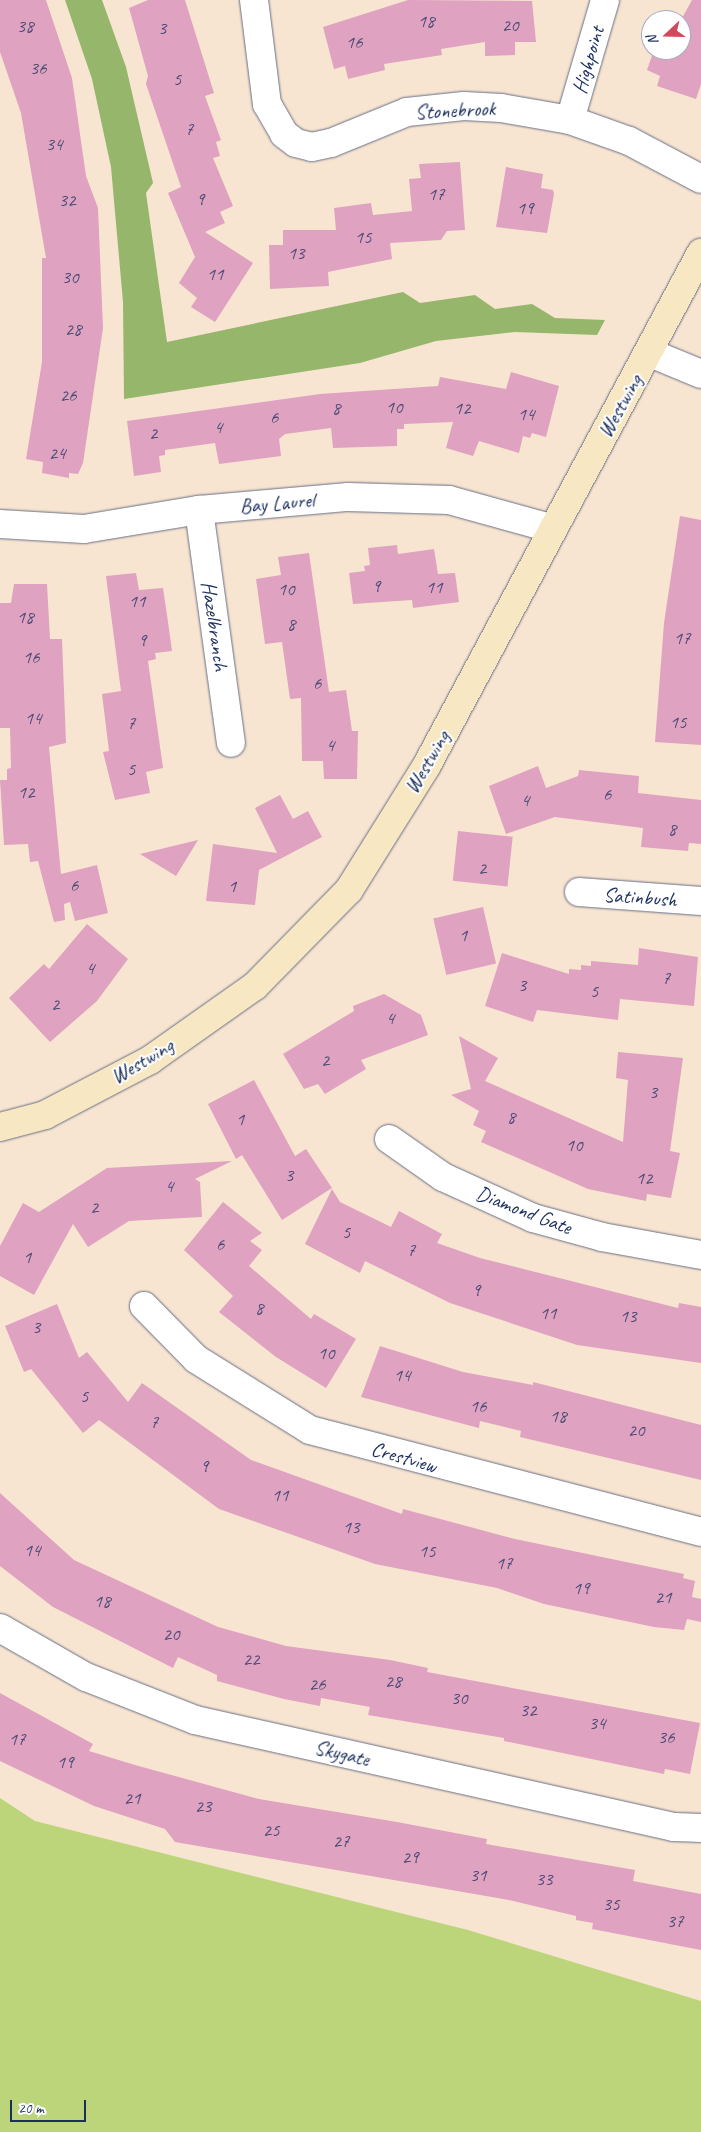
<!DOCTYPE html>
<style>
body{margin:0}
#map{position:relative;width:701px;height:2132px;overflow:hidden;background:#f8e5d1;font-family:Caveat,sans-serif}
div>[style]{position:absolute}
[style*='--x']{left:calc(var(--x)*1px);top:calc(var(--y)*1px);width:calc(var(--w)*1px);rotate:calc(var(--a)*1deg)}
.green>*{inset:0;background:#bcd57b}
.forest>*{inset:0;background:#95b66b}
.building>*{inset:0;background:#dfa2c0;transform-origin:0 0}
.roads{filter:drop-shadow(0 0 1px #686f86) drop-shadow(0 0 1px #686f86)}
.street>*{height:28px;margin:-14px;padding:0 14px;transform-origin:14px;border-radius:14px;background:#fff}
.secondary>*{height:28px;margin:-14px;padding:0 14px;transform-origin:14px;border-radius:14px;background:#f7e8c3}
span{translate:-50% -50%;white-space:nowrap;text-align:center;line-height:1.15;-webkit-text-stroke:4px #fff;paint-order:stroke}
.number-label{font-size:19px;color:#4c4c76}
.number-label span{-webkit-text-stroke-width:0}
.street-label{font-size:21px;color:#1b2f5e}
.north{position:absolute;left:641px;top:10px;width:50px;height:50px;box-sizing:border-box;background:#fff;border:1px solid #a4acbf;border-radius:50%;rotate:249deg;font-size:14px;font-weight:700;line-height:20px;text-align:center;color:#1b2f5e}
.north::after{content:'';display:block;margin:auto;width:18px;height:22px;background:#d1495b;clip-path:polygon(50% 0,100% 100%,50% 72%,0 100%)}
.scale{position:absolute;left:10px;top:2100px;width:76px;height:22px;box-sizing:border-box;border:2px solid #1b2f5e;border-top:0;padding-left:6px;font-size:15px;line-height:18px;white-space:nowrap;color:#1b2f5e;-webkit-text-stroke:4px #fff;paint-order:stroke}
</style>
<div id="map">
<div class="green">
<i style="clip-path:polygon(0 1798px,35px 1821px,468px 1930px,701px 2001px,701px 2132px,0 2132px)"></i>
</div>
<div class="forest">
<i style="clip-path:polygon(65px 0,102px 0,126px 67px,153px 183px,146px 193px,167px 342px,403px 292px,420px 303px,475px 295px,495px 309px,532px 304px,555px 318px,605px 320px,597px 335px,515px 332px,436px 341px,360px 363px,124px 399px,123px 302px,111px 167px,92px 79px)"></i>
</div>
<div class="building">
<i style="clip-path:polygon(0 0,46px 0,72px 78px,86px 176px,98px 208px,103px 328px,83px 463px,78px 474px,69px 473px,69px 478px,42px 473px,43px 462px,26px 459px,42px 362px,42px 258px,46px 258px,21px 113px,0 52px)"></i>
<i style="clip-path:polygon(148px 0,185px 0,214px 93px,205px 96px,221px 140px,216px 142px,220px 156px,213px 158px,233px 206px,220px 212px,225px 223px,205px 232px,253px 263px,215px 322px,191px 307px,197px 298px,179px 283px,195px 257px,168px 193px,181px 187px,146px 84px,148px 76px,129px 8px)"></i>
<i style="clip-path:polygon(408px 0,532px 1px,536px 42px,515px 42px,515px 55px,485px 56px,485px 42px,441px 49px,442px 55px,384px 64px,385px 70px,348px 79px,345px 66px,334px 69px,323px 27px)"></i>
<i style="clip-path:polygon(692px 0,701px 0,701px 84px,696px 99px,657px 86px,660px 76px,647px 70px,654px 50px,681px 50px,681px 20px)"></i>
<i style="clip-path:polygon(460px 162px,465px 230px,447px 231px,441px 240px,390px 243px,392px 259px,328px 272px,329px 286px,270px 289px,269px 245px,283px 245px,283px 230px,336px 230px,334px 208px,371px 203px,373px 215px,412px 211px,409px 179px,421px 178px,419px 164px)"></i>
<i style="clip-path:polygon(506px 167px,543px 174px,541px 188px,553px 190px,554px 194px,547px 233px,496px 227px)"></i>
<i style="clip-path:polygon(511px 372px,559px 386px,546px 437px,532px 433px,530px 438px,523px 436px,519px 453px,479px 441px,473px 456px,446px 448px,453px 422px,404px 424px,404px 429px,397px 429px,397px 446px,333px 448px,331px 428px,285px 434px,279px 439px,281px 456px,219px 464px,215px 443px,165px 450px,165px 455px,159px 456px,161px 472px,134px 476px,127px 421px,320px 394px,438px 386px,440px 377px,506px 389px)"></i>
<i style="clip-path:polygon(680px 516px,701px 520px,701px 745px,655px 742px,664px 623px)"></i>
<i style="clip-path:polygon(397px 545px,398px 554px,434px 549px,438px 574px,455px 573px,459px 602px,413px 608px,412px 600px,353px 604px,349px 573px,365px 571px,364px 566px,370px 565px,368px 548px)"></i>
<i style="clip-path:polygon(309px 553px,329px 692px,346px 690px,352px 731px,358px 731px,357px 779px,324px 779px,323px 761px,302px 761px,301px 698px,290px 699px,282px 642px,265px 644px,256px 579px,281px 575px,278px 557px)"></i>
<i style="clip-path:polygon(136px 573px,139px 590px,163px 588px,168px 622px,172px 651px,155px 653px,156px 659px,148px 661px,163px 768px,146px 772px,150px 793px,115px 800px,103px 752px,109px 751px,102px 694px,121px 691px,106px 576px)"></i>
<i style="clip-path:polygon(14px 584px,47px 584px,50px 639px,62px 639px,66px 743px,49px 747px,61px 874px,97px 865px,108px 913px,75px 921px,70px 902px,64px 904px,65px 920px,54px 922px,38px 861px,30px 862px,28px 844px,4px 845px,0 780px,7px 780px,7px 769px,11px 768px,10px 728px,0 728px,0 603px,11px 603px)"></i>
<i style="clip-path:polygon(538px 766px,546px 788px,578px 776px,579px 770px,639px 776px,638px 793px,701px 800px,701px 844px,689px 843px,688px 851px,641px 847px,643px 828px,555px 817px,506px 834px,489px 786px)"></i>
<i style="clip-path:polygon(280px 795px,293px 819px,308px 811px,322px 837px,259px 870px,255px 905px,206px 901px,213px 844px,277px 853px,255px 808px)"></i>
<i style="left:458px;top:831px;width:55px;height:50px;rotate:6deg"></i>
<i style="clip-path:polygon(198px 840px,176px 876px,140px 854px)"></i>
<i style="left:483px;top:907px;width:58px;height:51px;rotate:77deg"></i>
<i style="clip-path:polygon(87px 924px,128px 959px,97px 1001px,50px 1042px,9px 998px,44px 964px,49px 969px)"></i>
<i style="clip-path:polygon(639px 948px,698px 957px,694px 1006px,620px 999px,618px 1020px,537px 1010px,533px 1022px,485px 1006px,502px 953px,569px 974px,569px 969px,581px 970px,581px 965px,591px 966px,591px 961px,638px 965px)"></i>
<i style="clip-path:polygon(384px 994px,421px 1015px,428px 1035px,361px 1060px,366px 1069px,325px 1094px,318px 1084px,304px 1089px,283px 1054px,354px 1011px,353px 1006px)"></i>
<i style="clip-path:polygon(459px 1036px,498px 1058px,485px 1081px,623px 1142px,628px 1080px,616px 1078px,618px 1052px,683px 1058px,670px 1151px,680px 1153px,671px 1198px,647px 1194px,646px 1201px,588px 1189px,481px 1142px,486px 1131px,473px 1125px,479px 1111px,451px 1095px,471px 1089px)"></i>
<i style="clip-path:polygon(254px 1080px,295px 1156px,306px 1149px,332px 1188px,282px 1220px,242px 1155px,236px 1159px,208px 1104px)"></i>
<i style="clip-path:polygon(232px 1161px,195px 1179px,200px 1182px,202px 1217px,129px 1221px,88px 1247px,73px 1224px,34px 1295px,0 1276px,0 1246px,23px 1203px,39px 1212px,107px 1168px)"></i>
<i style="clip-path:polygon(332px 1189px,340px 1202px,391px 1227px,399px 1211px,442px 1234px,437px 1243px,480px 1258px,678px 1308px,679px 1303px,701px 1307px,701px 1363px,577px 1345px,450px 1303px,365px 1261px,360px 1273px,305px 1244px)"></i>
<i style="clip-path:polygon(223px 1202px,262px 1233px,250px 1241px,262px 1250px,249px 1266px,311px 1319px,314px 1314px,356px 1339px,326px 1388px,276px 1357px,219px 1312px,233px 1296px,184px 1250px)"></i>
<i style="clip-path:polygon(57px 1304px,79px 1358px,87px 1352px,128px 1402px,142px 1383px,251px 1460px,402px 1514px,403px 1509px,515px 1539px,684px 1574px,683px 1578px,695px 1581px,692px 1597px,701px 1599px,701px 1622px,687px 1619px,684px 1630px,654px 1627px,544px 1604px,497px 1588px,375px 1564px,219px 1509px,99px 1420px,83px 1433px,31px 1369px,24px 1372px,5px 1326px)"></i>
<i style="clip-path:polygon(380px 1346px,463px 1372px,533px 1385px,533px 1382px,701px 1425px,701px 1480px,520px 1437px,521px 1431px,480px 1421px,479px 1428px,361px 1397px)"></i>
<i style="clip-path:polygon(0 1493px,74px 1560px,218px 1627px,286px 1646px,390px 1660px,428px 1668px,427px 1672px,700px 1723px,690px 1774px,665px 1769px,664px 1774px,504px 1741px,504px 1738px,368px 1715px,370px 1707px,321px 1698px,320px 1706px,284px 1699px,217px 1681px,217px 1675px,178px 1657px,173px 1668px,53px 1607px,0 1566px)"></i>
<i style="clip-path:polygon(0 1693px,93px 1744px,89px 1751px,135px 1765px,259px 1799px,397px 1822px,487px 1839px,486px 1844px,635px 1870px,633px 1881px,701px 1894px,701px 1950px,592px 1929px,593px 1923px,576px 1920px,576px 1916px,509px 1900px,175px 1842px,165px 1829px,94px 1806px,0 1761px)"></i>
</div>
<div class="roads">
<div class="street">
<i style="--x:254;--y:0;--w:105;--a:82.9"></i>
<i style="--x:267;--y:104;--w:34;--a:60"></i>
<i style="--x:284;--y:134;--w:15;--a:37"></i>
<i style="--x:296;--y:143;--w:16;--a:14"></i>
<i style="--x:312;--y:147;--w:19;--a:-12"></i>
<i style="--x:331;--y:143;--w:82;--a:-22.2"></i>
<i style="--x:407;--y:112;--w:57;--a:-6"></i>
<i style="--x:464;--y:106;--w:37;--a:3"></i>
<i style="--x:501;--y:108;--w:70;--a:9.9"></i>
<i style="--x:570;--y:120;--w:63;--a:19.6"></i>
<i style="--x:629;--y:141;--w:81;--a:27.8"></i>
<i style="--x:570;--y:120;--w:125;--a:-73.7"></i>
<i style="--x:650;--y:353;--w:55;--a:22.4"></i>
<i style="--x:199;--y:510;--w:235;--a:82.2"></i>
<i style="--x:0;--y:524;--w:84;--a:3.4"></i>
<i style="--x:84;--y:529;--w:117;--a:-9.4"></i>
<i style="--x:199;--y:510;--w:150;--a:-5"></i>
<i style="--x:348;--y:497;--w:101;--a:1.7"></i>
<i style="--x:449;--y:500;--w:106;--a:15.4"></i>
<i style="--x:579;--y:892;--w:122;--a:4.2"></i>
<i style="--x:389;--y:1139;--w:66;--a:35.1"></i>
<i style="--x:443;--y:1177;--w:99;--a:24.5"></i>
<i style="--x:533;--y:1218;--w:72;--a:15.4"></i>
<i style="--x:602;--y:1237;--w:101;--a:10.3"></i>
<i style="--x:144;--y:1306;--w:74;--a:45.5"></i>
<i style="--x:196;--y:1359;--w:134;--a:31.9"></i>
<i style="--x:310;--y:1430;--w:404;--a:14.6"></i>
<i style="--x:0;--y:1628;--w:99;--a:29.7"></i>
<i style="--x:86;--y:1677;--w:117;--a:21.5"></i>
<i style="--x:195;--y:1720;--w:490;--a:12.6"></i>
<i style="--x:673;--y:1827;--w:28;--a:2"></i>
</div>
<div class="secondary">
<i style="--x:0;--y:1127;--w:47;--a:-14.9"></i>
<i style="--x:45;--y:1115;--w:119;--a:-27.6"></i>
<i style="--x:150;--y:1060;--w:128;--a:-35.2"></i>
<i style="--x:255;--y:986;--w:134;--a:-45.6"></i>
<i style="--x:349;--y:890;--w:147;--a:-58"></i>
<i style="--x:427;--y:765;--w:581;--a:-61.85"></i>
</div>
</div>
<div class="number-label">
<span style="left:426px;top:22px">18</span>
<span style="left:510px;top:26px">20</span>
<span style="left:25px;top:27px">38</span>
<span style="left:162px;top:29px">3</span>
<span style="left:354px;top:43px">16</span>
<span style="left:38px;top:69px">36</span>
<span style="left:177px;top:80px">5</span>
<span style="left:189px;top:130px">7</span>
<span style="left:54px;top:145px">34</span>
<span style="left:436px;top:195px">17</span>
<span style="left:200px;top:200px">9</span>
<span style="left:67px;top:201px">32</span>
<span style="left:525px;top:209px">19</span>
<span style="left:363px;top:238px">15</span>
<span style="left:296px;top:254px">13</span>
<span style="left:215px;top:275px">11</span>
<span style="left:70px;top:278px">30</span>
<span style="left:73px;top:330px">28</span>
<span style="left:68px;top:396px">26</span>
<span style="left:394px;top:408px">10</span>
<span style="left:336px;top:409px">8</span>
<span style="left:462px;top:409px">12</span>
<span style="left:526px;top:415px">14</span>
<span style="left:274px;top:418px">6</span>
<span style="left:218px;top:428px">4</span>
<span style="left:153px;top:434px">2</span>
<span style="left:57px;top:454px">24</span>
<span style="left:376px;top:587px">9</span>
<span style="left:434px;top:588px">11</span>
<span style="left:286px;top:590px">10</span>
<span style="left:137px;top:602px">11</span>
<span style="left:25px;top:618px">18</span>
<span style="left:291px;top:625px">8</span>
<span style="left:682px;top:639px">17</span>
<span style="left:142px;top:641px">9</span>
<span style="left:31px;top:658px">16</span>
<span style="left:317px;top:684px">6</span>
<span style="left:33px;top:719px">14</span>
<span style="left:678px;top:723px">15</span>
<span style="left:131px;top:724px">7</span>
<span style="left:330px;top:746px">4</span>
<span style="left:131px;top:770px">5</span>
<span style="left:26px;top:793px">12</span>
<span style="left:607px;top:795px">6</span>
<span style="left:525px;top:801px">4</span>
<span style="left:672px;top:830px">8</span>
<span style="left:482px;top:869px">2</span>
<span style="left:74px;top:886px">6</span>
<span style="left:232px;top:887px">1</span>
<span style="left:463px;top:936px">1</span>
<span style="left:90px;top:969px">4</span>
<span style="left:666px;top:979px">7</span>
<span style="left:522px;top:986px">3</span>
<span style="left:594px;top:992px">5</span>
<span style="left:55px;top:1005px">2</span>
<span style="left:390px;top:1019px">4</span>
<span style="left:325px;top:1061px">2</span>
<span style="left:653px;top:1093px">3</span>
<span style="left:511px;top:1118px">8</span>
<span style="left:240px;top:1120px">1</span>
<span style="left:574px;top:1146px">10</span>
<span style="left:289px;top:1176px">3</span>
<span style="left:644px;top:1179px">12</span>
<span style="left:169px;top:1187px">4</span>
<span style="left:94px;top:1208px">2</span>
<span style="left:346px;top:1233px">5</span>
<span style="left:220px;top:1245px">6</span>
<span style="left:411px;top:1251px">7</span>
<span style="left:27px;top:1258px">1</span>
<span style="left:476px;top:1291px">9</span>
<span style="left:259px;top:1309px">8</span>
<span style="left:548px;top:1314px">11</span>
<span style="left:628px;top:1317px">13</span>
<span style="left:36px;top:1328px">3</span>
<span style="left:326px;top:1354px">10</span>
<span style="left:402px;top:1376px">14</span>
<span style="left:84px;top:1397px">5</span>
<span style="left:478px;top:1407px">16</span>
<span style="left:558px;top:1417px">18</span>
<span style="left:154px;top:1423px">7</span>
<span style="left:636px;top:1431px">20</span>
<span style="left:204px;top:1467px">9</span>
<span style="left:280px;top:1496px">11</span>
<span style="left:351px;top:1528px">13</span>
<span style="left:32px;top:1551px">14</span>
<span style="left:427px;top:1552px">15</span>
<span style="left:504px;top:1564px">17</span>
<span style="left:581px;top:1589px">19</span>
<span style="left:663px;top:1598px">21</span>
<span style="left:102px;top:1602px">18</span>
<span style="left:171px;top:1635px">20</span>
<span style="left:251px;top:1660px">22</span>
<span style="left:393px;top:1682px">28</span>
<span style="left:317px;top:1685px">26</span>
<span style="left:459px;top:1699px">30</span>
<span style="left:528px;top:1711px">32</span>
<span style="left:597px;top:1724px">34</span>
<span style="left:666px;top:1738px">36</span>
<span style="left:17px;top:1740px">17</span>
<span style="left:65px;top:1763px">19</span>
<span style="left:132px;top:1799px">21</span>
<span style="left:203px;top:1807px">23</span>
<span style="left:271px;top:1831px">25</span>
<span style="left:341px;top:1842px">27</span>
<span style="left:410px;top:1858px">29</span>
<span style="left:478px;top:1876px">31</span>
<span style="left:544px;top:1880px">33</span>
<span style="left:611px;top:1905px">35</span>
<span style="left:675px;top:1922px">37</span>
</div>
<div class="street-label">
<span style="left:588px;top:60px;rotate:-74deg">Highpoint</span>
<span style="left:455px;top:110px;rotate:-3deg">Stonebrook</span>
<span style="left:620px;top:406px;rotate:-61deg">Westwing</span>
<span style="left:277px;top:503px;rotate:-5deg">Bay Laurel</span>
<span style="left:215px;top:626px;rotate:82deg">Hazelbranch</span>
<span style="left:427px;top:762px;rotate:-60deg">Westwing</span>
<span style="left:640px;top:897px;rotate:4deg">Satinbush</span>
<span style="left:142px;top:1061px;rotate:-31deg">Westwing</span>
<span style="left:524px;top:1210px;rotate:21deg">Diamond Gate</span>
<span style="left:404px;top:1457px;rotate:16deg">Crestview</span>
<span style="left:342px;top:1753px;rotate:13deg">Skygate</span>
</div>
<div class="north">N</div>
<div class="scale">20 m</div>
</div>
